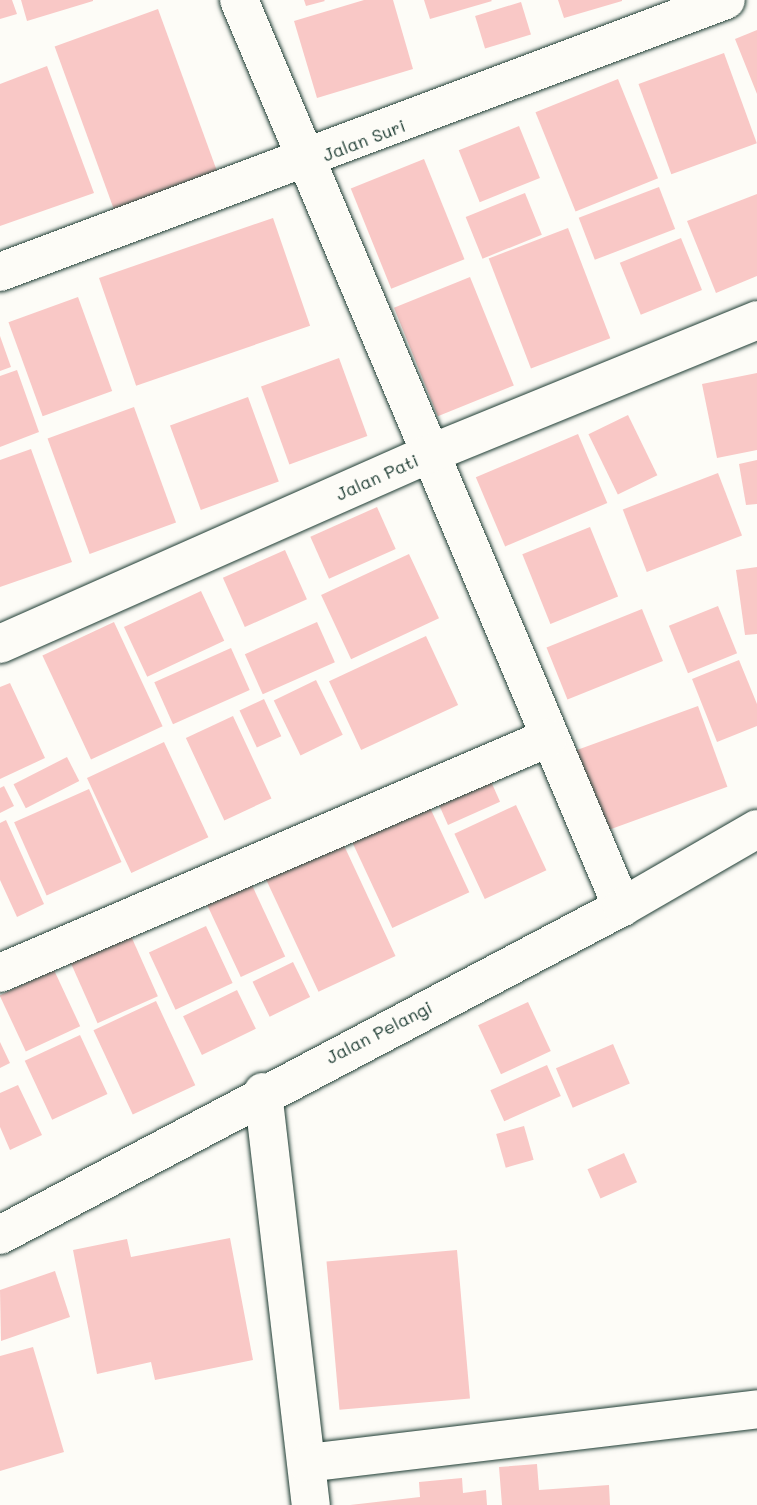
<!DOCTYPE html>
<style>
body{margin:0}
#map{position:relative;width:757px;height:1505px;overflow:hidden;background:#fdfcf7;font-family:Mali,sans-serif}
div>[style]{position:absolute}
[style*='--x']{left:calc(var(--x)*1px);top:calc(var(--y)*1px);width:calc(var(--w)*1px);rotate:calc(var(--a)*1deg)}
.building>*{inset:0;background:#f9c8c6;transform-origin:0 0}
.roads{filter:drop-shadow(0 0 2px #1f3d34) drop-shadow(0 0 2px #1f3d34)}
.minor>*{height:38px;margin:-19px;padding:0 19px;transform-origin:19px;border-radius:19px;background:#fdfcf7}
span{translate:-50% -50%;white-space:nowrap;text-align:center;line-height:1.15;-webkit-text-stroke:5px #fdfcf7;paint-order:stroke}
.street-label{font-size:18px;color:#1f3d34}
</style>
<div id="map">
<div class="building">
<i style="clip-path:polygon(0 0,12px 0,17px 14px,0 19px)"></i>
<i style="clip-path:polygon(21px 0,93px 0,93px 1px,27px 21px)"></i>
<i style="clip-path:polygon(304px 0,324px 0,325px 1px,306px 6px)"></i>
<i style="clip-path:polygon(364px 0,393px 0,413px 69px,317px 98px,294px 21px)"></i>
<i style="clip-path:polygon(424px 0,491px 0,492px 1px,430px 19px)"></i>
<i style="clip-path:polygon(558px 0,622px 0,622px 1px,564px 18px)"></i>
<i style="left:521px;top:2px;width:34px;height:48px;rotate:73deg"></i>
<i style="left:158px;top:9px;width:179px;height:110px;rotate:70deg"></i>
<i style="clip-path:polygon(757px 30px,757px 94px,735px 39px)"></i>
<i style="left:724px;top:53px;width:96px;height:91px;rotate:70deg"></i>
<i style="clip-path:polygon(47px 66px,94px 193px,0 226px,0 84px)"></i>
<i style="left:618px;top:79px;width:107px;height:89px;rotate:68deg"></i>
<i style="left:519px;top:126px;width:56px;height:65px;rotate:68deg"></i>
<i style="left:424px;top:159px;width:108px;height:79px;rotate:68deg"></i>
<i style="left:659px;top:187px;width:45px;height:86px;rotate:69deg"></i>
<i style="left:525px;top:193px;width:45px;height:64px;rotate:68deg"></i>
<i style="clip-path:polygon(757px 194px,757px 276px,716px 293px,687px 221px)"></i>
<i style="left:273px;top:218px;width:114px;height:184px;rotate:71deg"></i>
<i style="left:568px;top:228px;width:118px;height:85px;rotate:69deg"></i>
<i style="left:681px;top:238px;width:56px;height:66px;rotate:68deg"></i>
<i style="left:470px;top:277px;width:117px;height:82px;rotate:68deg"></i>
<i style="left:78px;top:297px;width:100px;height:74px;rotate:70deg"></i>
<i style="clip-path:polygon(0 336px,11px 367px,0 371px)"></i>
<i style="left:339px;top:358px;width:83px;height:83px;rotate:70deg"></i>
<i style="clip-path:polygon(17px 370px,39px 432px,0 447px,0 376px)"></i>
<i style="clip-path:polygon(757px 373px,757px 450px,717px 458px,702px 384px)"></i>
<i style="left:248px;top:397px;width:90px;height:83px;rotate:70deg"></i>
<i style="left:134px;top:407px;width:123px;height:92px;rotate:70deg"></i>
<i style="left:628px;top:415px;width:67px;height:44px;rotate:64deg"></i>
<i style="left:578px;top:434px;width:75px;height:111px;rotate:67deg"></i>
<i style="clip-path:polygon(31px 449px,72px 562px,0 587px,0 460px)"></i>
<i style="clip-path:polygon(757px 460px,757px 504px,746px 505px,739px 464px)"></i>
<i style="left:718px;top:473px;width:67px;height:102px;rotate:69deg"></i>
<i style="left:377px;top:507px;width:46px;height:73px;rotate:66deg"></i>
<i style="left:590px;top:527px;width:75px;height:73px;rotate:68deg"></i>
<i style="left:285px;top:550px;width:54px;height:68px;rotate:66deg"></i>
<i style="left:409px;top:554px;width:71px;height:97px;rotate:65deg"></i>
<i style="clip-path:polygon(757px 567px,757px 634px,745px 635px,736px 570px)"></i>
<i style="left:201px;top:591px;width:55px;height:85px;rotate:65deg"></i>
<i style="left:718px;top:606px;width:51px;height:53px;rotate:68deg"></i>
<i style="left:642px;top:609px;width:56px;height:103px;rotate:68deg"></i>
<i style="left:114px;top:622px;width:115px;height:79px;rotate:65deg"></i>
<i style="left:317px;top:622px;width:44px;height:79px;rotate:66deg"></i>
<i style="left:426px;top:636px;width:76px;height:107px;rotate:65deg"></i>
<i style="left:231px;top:648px;width:46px;height:84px;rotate:66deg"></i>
<i style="clip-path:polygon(739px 660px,757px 704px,757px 726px,717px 742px,692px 679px)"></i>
<i style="left:316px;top:680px;width:61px;height:47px;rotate:64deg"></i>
<i style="clip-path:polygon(10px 683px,45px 758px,0 779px,0 687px)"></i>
<i style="left:264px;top:699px;width:41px;height:27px;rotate:65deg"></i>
<i style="left:698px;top:706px;width:86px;height:131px;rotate:70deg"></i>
<i style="left:233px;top:716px;width:91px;height:52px;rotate:65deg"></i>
<i style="left:164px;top:742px;width:105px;height:85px;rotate:65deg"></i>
<i style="left:67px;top:757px;width:27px;height:60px;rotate:63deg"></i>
<i style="left:485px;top:768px;width:37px;height:57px;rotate:66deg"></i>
<i style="clip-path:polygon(4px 786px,14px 806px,0 813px,0 788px)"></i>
<i style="left:89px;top:789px;width:80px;height:82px;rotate:66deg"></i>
<i style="left:425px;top:797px;width:105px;height:85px;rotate:65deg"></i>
<i style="left:516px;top:805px;width:72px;height:68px;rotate:65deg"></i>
<i style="clip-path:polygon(6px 820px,44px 904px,17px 917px,0 880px,0 823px)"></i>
<i style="left:341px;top:839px;width:129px;height:85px;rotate:65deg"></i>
<i style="left:251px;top:883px;width:81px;height:49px;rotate:65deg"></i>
<i style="left:206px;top:926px;width:63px;height:63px;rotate:65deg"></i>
<i style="left:131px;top:936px;width:66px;height:66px;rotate:66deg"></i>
<i style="left:293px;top:962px;width:39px;height:45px;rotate:64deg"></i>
<i style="left:54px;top:970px;width:62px;height:60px;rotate:65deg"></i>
<i style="left:237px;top:990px;width:43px;height:60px;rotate:64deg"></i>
<i style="left:156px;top:1001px;width:93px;height:69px;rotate:65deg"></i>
<i style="left:528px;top:1002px;width:54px;height:55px;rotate:65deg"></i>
<i style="left:80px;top:1035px;width:65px;height:61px;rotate:65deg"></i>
<i style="clip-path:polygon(0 1042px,10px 1063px,0 1068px)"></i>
<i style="left:613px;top:1044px;width:43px;height:62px;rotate:67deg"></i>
<i style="left:547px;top:1065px;width:34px;height:62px;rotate:66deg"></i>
<i style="clip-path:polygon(18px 1085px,42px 1135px,10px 1150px,0 1127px,0 1093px)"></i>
<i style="left:524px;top:1126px;width:35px;height:29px;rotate:74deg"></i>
<i style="left:624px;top:1153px;width:32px;height:40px;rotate:66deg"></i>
<i style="clip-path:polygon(230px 1238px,253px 1360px,155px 1380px,151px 1362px,97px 1374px,73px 1250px,127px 1239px,131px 1257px)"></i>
<i style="left:457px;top:1250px;width:149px;height:131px;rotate:85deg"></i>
<i style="clip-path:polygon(55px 1271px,70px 1317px,1px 1341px,0 1290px)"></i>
<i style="clip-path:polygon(33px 1347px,64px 1452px,0 1471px,0 1356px)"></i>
<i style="clip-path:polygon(537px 1464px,539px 1490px,609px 1485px,610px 1505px,502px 1505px,499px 1467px)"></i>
<i style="clip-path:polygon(462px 1478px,463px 1493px,486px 1490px,487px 1505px,350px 1505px,420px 1497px,419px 1482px)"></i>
</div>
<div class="roads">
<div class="minor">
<i style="--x:239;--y:0;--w:985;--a:67.11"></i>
<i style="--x:0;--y:272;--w:775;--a:-20.54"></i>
<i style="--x:0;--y:644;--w:467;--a:-23.9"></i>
<i style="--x:427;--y:455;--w:357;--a:-22.2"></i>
<i style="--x:0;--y:973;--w:596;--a:-23.21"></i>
<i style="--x:263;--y:1092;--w:416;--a:83.4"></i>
<i style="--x:0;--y:1235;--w:703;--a:-27.8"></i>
<i style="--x:622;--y:907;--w:156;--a:-30"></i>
<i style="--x:307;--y:1463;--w:453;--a:-6.8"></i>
</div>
</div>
<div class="street-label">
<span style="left:364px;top:140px;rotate:-21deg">Jalan Suri</span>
<span style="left:377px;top:477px;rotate:-24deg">Jalan Pati</span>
<span style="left:379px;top:1032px;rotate:-27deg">Jalan Pelangi</span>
</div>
</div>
